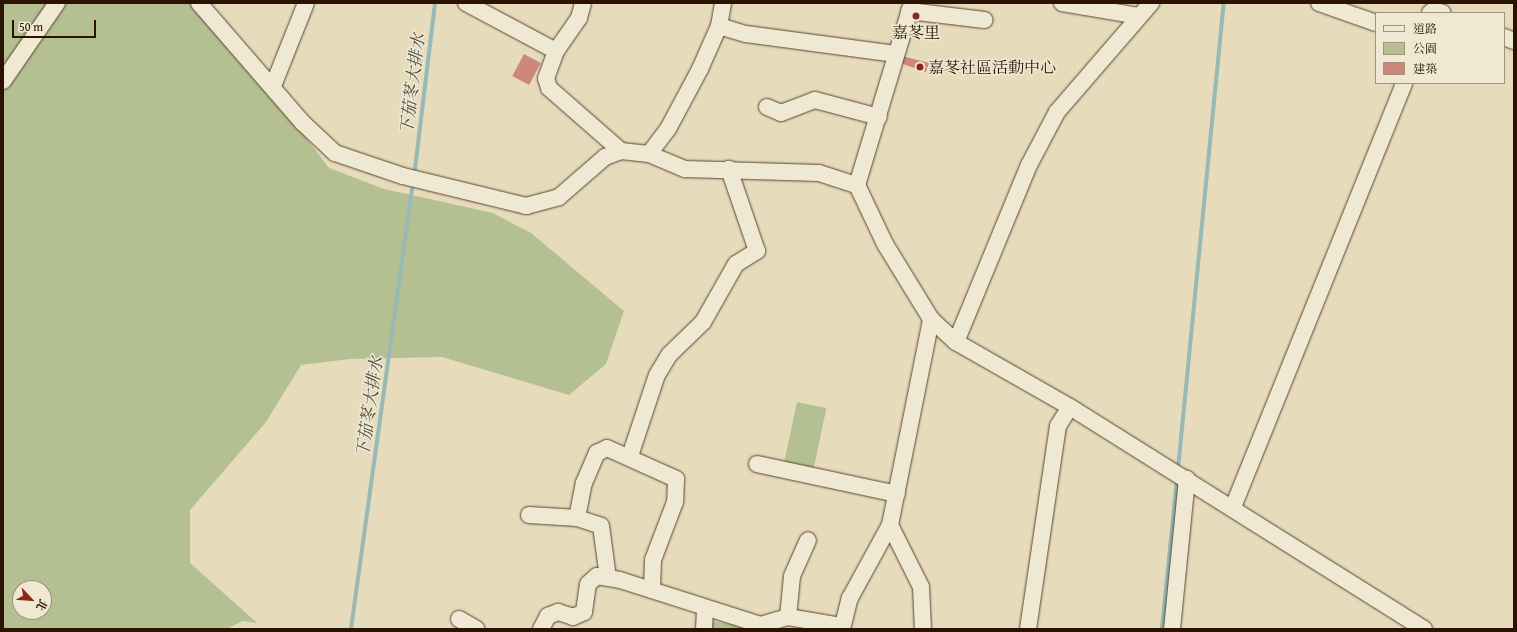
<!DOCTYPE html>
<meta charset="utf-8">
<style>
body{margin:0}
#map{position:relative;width:1517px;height:632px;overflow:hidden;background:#e6dbbb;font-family:"Gentium Book Plus","Noto Serif TC",serif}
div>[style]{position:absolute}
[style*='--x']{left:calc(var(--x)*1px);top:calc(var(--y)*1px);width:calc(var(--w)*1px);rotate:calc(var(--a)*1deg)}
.green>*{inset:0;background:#b4c091;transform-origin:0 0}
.stream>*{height:3.5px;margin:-1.75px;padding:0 1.75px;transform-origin:1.75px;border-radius:1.75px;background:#97b9b7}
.building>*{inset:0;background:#cc887a;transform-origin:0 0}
.roads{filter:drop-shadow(0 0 1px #5a4430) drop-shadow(0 0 1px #5a4430)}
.minor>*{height:16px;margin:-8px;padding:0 8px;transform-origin:8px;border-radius:8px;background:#efe8d3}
.dots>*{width:11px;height:11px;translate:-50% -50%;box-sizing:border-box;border:2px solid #efe8d3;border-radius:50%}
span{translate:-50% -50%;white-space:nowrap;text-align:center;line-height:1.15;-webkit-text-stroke:3px #efe8d3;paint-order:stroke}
.poi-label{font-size:16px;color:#2b1201}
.left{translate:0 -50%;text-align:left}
.water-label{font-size:17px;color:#514c41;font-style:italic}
.frame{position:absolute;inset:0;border:4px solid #2b1201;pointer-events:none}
.legend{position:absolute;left:1375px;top:12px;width:130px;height:72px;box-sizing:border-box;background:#efe8d3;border:1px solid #a1927f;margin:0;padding:5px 7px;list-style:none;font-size:12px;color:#2b1201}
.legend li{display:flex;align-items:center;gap:8px;height:20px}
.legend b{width:20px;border:1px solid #a1927f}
.north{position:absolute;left:12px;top:580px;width:40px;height:40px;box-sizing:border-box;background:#efe8d3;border:1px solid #a1927f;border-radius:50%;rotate:116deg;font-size:11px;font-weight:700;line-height:16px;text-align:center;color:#2b1201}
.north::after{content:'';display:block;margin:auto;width:14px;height:18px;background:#8f2418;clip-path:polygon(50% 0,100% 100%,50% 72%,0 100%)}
.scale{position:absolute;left:12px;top:20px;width:84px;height:18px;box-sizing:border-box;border:2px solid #2b1201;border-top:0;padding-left:5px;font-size:12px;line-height:14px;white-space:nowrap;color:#2b1201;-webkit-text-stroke:3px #efe8d3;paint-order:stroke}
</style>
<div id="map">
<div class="green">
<i style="clip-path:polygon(evenodd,3px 3px,203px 3px,329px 168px,384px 189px,493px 213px,531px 233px,624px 311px,606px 364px,569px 395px,442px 357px,350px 359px,301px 365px,266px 422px,190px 510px,190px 563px,257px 623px,243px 621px,226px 629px,3px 629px,3px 3px,20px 588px,44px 588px,44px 612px,20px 612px,20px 588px)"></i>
<i style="left:797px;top:402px;width:30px;height:62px;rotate:12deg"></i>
<i style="clip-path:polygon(709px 621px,765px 629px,709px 629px)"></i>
</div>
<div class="stream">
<i style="--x:415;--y:169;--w:167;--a:-83.1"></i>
<i style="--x:1178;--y:469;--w:468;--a:-84.4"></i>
<i style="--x:351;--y:629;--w:444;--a:-82.1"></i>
<i style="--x:1162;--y:629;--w:151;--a:-84.3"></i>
</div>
<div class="building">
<i style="left:524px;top:54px;width:19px;height:25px;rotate:28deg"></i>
<i style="clip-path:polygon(902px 56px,929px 63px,926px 72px,900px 63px)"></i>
</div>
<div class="roads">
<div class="minor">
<i style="--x:199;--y:3;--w:159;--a:49.1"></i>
<i style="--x:303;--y:123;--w:44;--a:43.2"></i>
<i style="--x:335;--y:153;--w:72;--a:18.7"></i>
<i style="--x:403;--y:176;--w:127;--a:13.7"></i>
<i style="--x:526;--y:206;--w:34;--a:-15"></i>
<i style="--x:559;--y:197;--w:61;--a:-41"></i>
<i style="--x:605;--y:157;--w:17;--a:-21"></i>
<i style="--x:621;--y:151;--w:28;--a:6"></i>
<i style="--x:649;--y:154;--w:39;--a:23"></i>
<i style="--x:685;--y:169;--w:134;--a:1.7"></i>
<i style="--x:819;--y:173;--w:40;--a:18"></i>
<i style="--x:466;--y:3;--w:102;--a:28.1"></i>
<i style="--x:583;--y:3;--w:16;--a:105"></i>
<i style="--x:579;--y:18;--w:40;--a:124.9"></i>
<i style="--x:556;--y:51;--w:29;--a:110"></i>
<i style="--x:546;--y:78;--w:10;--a:73"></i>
<i style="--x:549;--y:88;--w:96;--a:41.2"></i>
<i style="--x:912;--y:3;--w:190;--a:106.8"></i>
<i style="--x:857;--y:185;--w:65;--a:64.6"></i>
<i style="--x:885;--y:244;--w:88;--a:58.5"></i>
<i style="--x:931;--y:319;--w:34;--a:43"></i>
<i style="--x:956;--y:342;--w:131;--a:29.7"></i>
<i style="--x:1070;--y:407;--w:418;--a:32.1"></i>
<i style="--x:1062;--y:3;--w:77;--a:9.7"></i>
<i style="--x:1319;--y:3;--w:60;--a:19.3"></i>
<i style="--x:909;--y:11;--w:76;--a:6.8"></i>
<i style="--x:1430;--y:13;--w:5;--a:-37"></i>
<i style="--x:1434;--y:10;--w:9;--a:18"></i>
<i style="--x:719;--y:26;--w:28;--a:17"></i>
<i style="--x:746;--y:34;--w:151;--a:7.6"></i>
<i style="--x:1504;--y:37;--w:11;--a:22"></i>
<i style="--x:3;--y:81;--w:95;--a:-55.3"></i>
<i style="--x:273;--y:86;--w:89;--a:-68.3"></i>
<i style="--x:767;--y:107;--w:15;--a:23"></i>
<i style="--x:781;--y:113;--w:36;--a:-21"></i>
<i style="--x:815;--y:100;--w:66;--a:14.9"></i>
<i style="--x:649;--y:154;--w:31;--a:-53"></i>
<i style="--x:668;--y:129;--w:68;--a:-61.9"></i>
<i style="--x:700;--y:69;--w:47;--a:-66.2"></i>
<i style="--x:719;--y:26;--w:23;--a:-80"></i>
<i style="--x:956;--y:342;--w:191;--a:-67.6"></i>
<i style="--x:1029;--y:165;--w:60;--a:-62.2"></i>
<i style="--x:1057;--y:112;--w:144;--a:-49.2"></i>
<i style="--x:630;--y:456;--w:85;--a:-71.6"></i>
<i style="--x:657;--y:375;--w:23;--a:-59"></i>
<i style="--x:669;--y:355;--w:47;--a:-44.1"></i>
<i style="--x:703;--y:322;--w:67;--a:-60.4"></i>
<i style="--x:736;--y:264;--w:25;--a:-32"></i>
<i style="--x:757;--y:251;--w:87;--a:-108.9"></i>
<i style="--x:757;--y:464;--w:143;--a:12.1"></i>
<i style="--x:1233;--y:507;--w:457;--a:-68"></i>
<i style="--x:529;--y:515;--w:48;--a:3.6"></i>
<i style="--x:577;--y:518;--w:25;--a:18"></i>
<i style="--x:601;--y:526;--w:52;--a:82.3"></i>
<i style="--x:577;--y:518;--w:36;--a:-79"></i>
<i style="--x:584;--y:483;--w:33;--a:-67"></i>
<i style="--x:597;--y:453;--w:11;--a:-27"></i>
<i style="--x:607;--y:448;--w:76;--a:24.2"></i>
<i style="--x:676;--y:479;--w:23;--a:92"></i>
<i style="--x:675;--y:502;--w:62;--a:110.8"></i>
<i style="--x:653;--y:560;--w:30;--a:92"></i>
<i style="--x:890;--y:525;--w:69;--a:63.4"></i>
<i style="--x:921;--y:587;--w:42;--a:87.3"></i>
<i style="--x:788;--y:617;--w:41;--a:-84.4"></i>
<i style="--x:792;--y:576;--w:39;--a:-66"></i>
<i style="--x:459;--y:619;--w:20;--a:30"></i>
<i style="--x:541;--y:629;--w:15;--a:-62"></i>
<i style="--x:548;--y:616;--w:11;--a:-22"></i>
<i style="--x:558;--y:612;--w:16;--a:18"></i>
<i style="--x:573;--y:617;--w:12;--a:-24"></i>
<i style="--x:584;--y:612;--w:28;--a:-82"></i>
<i style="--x:588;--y:584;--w:12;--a:-42"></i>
<i style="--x:597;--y:576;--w:23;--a:10"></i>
<i style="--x:620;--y:580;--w:148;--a:17.7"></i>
<i style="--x:761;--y:625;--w:28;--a:-17"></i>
<i style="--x:788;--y:617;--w:55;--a:9.5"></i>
<i style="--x:704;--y:629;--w:20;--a:-87"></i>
<i style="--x:842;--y:629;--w:32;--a:-76"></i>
<i style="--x:850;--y:598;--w:83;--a:-61.3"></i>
<i style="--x:890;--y:525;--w:210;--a:-78.7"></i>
<i style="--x:1028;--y:629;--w:205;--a:-81.6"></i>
<i style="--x:1058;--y:426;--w:22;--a:-58"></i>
<i style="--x:1172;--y:629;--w:151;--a:-84.3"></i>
</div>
</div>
<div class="dots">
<i style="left:916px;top:16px;background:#8f2418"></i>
<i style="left:920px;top:67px;background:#8f2418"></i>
</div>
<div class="poi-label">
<span style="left:916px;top:32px">嘉苳里</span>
<span class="left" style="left:928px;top:67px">嘉苳社區活動中心</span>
</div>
<div class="water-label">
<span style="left:412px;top:84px;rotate:-83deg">下茄苳大排水</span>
<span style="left:369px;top:407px;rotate:-82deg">下茄苳大排水</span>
</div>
<div class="frame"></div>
<ul class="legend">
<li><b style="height:5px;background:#efe8d3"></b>道路</li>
<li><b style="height:11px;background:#b4c091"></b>公園</li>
<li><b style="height:11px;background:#cc887a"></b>建築</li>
</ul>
<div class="north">北</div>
<div class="scale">50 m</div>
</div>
